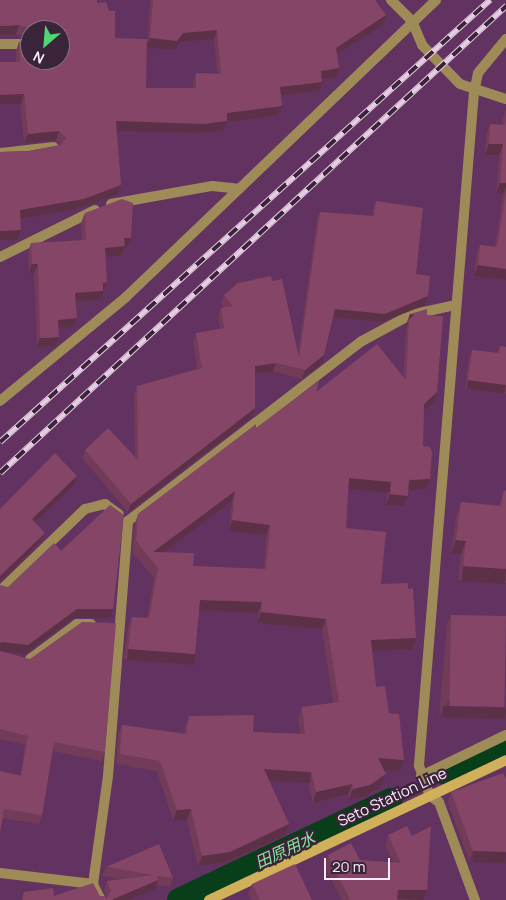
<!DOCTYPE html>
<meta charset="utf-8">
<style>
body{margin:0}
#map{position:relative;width:506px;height:900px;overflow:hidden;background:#623260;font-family:Manrope,"Noto Sans JP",sans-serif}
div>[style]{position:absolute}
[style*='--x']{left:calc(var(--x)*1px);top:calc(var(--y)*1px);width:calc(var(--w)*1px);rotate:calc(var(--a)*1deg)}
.canal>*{height:24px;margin:-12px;padding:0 12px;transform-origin:12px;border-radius:12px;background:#083f1a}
.street>*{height:10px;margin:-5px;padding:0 5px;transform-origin:5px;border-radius:5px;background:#9f8b57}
.secondary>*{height:10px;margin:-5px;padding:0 5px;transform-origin:5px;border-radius:5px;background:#d0b05a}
.rail>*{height:5.5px;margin-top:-2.75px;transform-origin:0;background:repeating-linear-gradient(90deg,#3a2439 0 11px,#e5cee3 0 22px);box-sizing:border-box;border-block:1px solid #e5cee3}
.wall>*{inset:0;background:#723b58}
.shaded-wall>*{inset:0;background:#5c3047;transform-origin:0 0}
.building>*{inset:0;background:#844566;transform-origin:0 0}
span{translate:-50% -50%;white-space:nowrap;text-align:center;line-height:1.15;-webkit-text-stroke:4.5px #3a2439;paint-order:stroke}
.street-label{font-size:15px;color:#feecfc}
.water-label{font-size:16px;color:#8be69d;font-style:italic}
.north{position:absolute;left:20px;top:20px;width:50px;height:50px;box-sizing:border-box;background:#3a2439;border:1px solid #887487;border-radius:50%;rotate:207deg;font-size:14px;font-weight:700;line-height:20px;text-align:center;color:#feecfc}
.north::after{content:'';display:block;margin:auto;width:18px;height:22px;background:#51d674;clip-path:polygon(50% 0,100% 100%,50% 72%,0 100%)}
.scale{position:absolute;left:324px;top:858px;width:66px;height:22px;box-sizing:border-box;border:2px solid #feecfc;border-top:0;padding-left:6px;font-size:15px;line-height:18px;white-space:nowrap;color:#feecfc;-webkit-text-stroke:4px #3a2439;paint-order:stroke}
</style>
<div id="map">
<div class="canal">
<i style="--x:446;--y:773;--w:66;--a:-24.2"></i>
<i style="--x:179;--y:900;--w:234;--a:-25.3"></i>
</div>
<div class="street">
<i style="--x:391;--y:0;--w:30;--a:45"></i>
<i style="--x:412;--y:21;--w:26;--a:67"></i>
<i style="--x:422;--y:45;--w:54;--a:45.7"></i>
<i style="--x:460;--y:84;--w:48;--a:18.1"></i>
<i style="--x:0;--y:44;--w:30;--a:0"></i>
<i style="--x:0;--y:153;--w:54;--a:-6.3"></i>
<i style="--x:111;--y:204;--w:103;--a:-10.1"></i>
<i style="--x:212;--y:186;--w:27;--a:6"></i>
<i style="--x:239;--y:189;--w:273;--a:-43.8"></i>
<i style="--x:0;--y:257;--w:106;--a:-26.3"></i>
<i style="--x:0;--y:401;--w:163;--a:-39.5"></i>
<i style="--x:126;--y:297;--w:156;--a:-43.7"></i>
<i style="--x:0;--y:591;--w:118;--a:-44"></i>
<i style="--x:85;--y:509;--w:21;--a:-14"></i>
<i style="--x:105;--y:504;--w:17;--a:36"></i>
<i style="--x:30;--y:659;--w:59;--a:-36.7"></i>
<i style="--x:77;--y:624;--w:14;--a:0"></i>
<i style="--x:421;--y:776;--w:94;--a:-25.8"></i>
<i style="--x:0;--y:873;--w:94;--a:6.7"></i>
<i style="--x:101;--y:900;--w:18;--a:-117"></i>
<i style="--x:93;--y:884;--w:109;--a:-82.1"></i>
<i style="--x:108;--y:776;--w:256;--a:-85.5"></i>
<i style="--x:128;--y:521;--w:295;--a:-37.6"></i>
<i style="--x:362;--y:341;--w:55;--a:-28.4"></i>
<i style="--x:410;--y:315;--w:47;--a:-12.3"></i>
<i style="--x:475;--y:900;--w:104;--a:-110.2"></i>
<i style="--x:439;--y:802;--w:11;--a:-146"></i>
<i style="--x:430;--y:796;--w:33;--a:-110"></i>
<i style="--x:419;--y:765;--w:675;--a:-85.33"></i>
<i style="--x:474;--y:92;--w:19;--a:-78"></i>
<i style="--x:478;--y:73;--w:44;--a:-50.5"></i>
</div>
<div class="secondary">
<i style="--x:209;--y:900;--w:328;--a:-25.2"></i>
</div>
<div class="rail">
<i style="--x:0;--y:442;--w:660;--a:-42.05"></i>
<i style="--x:0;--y:473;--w:689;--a:-42.7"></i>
</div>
<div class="wall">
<i style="clip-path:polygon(evenodd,0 0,97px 3px,115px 38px,147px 47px,150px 0,375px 0,383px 25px,337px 55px,336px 77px,322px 79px,319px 91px,280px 96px,282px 106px,278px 115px,227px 122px,224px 130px,200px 133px,116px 131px,121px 185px,118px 194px,80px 208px,20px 218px,17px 240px,0 240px,0 152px,29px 151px,60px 145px,56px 140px,24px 143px,16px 62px,16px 51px,19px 42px,30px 60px,60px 30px,30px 30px,30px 37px,16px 34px,0 35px,0 0,214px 39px,217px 74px,196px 73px,193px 82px,193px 88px,146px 88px,146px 47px,174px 50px,180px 42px,214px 39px)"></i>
<i style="clip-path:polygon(506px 110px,506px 280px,474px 276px,476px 256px,480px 245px,495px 247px,503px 194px,496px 193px,499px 155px,485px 155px,486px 135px,490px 124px,502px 125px,502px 121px)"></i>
<i style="clip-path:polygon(376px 201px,416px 274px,425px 305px,382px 322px,333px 317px,321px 364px,302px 379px,273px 371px,255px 374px,252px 417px,128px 512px,82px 458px,85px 450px,135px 457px,134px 394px,137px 386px,197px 369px,193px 341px,196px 333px,220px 329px,218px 316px,221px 308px,224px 307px,221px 303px,224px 295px,272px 281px,298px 353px,317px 220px,320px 212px,372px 216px,373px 209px)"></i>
<i style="clip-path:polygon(85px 213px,128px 247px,125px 247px,122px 255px,106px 256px,104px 292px,103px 292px,100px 300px,75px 302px,77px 318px,73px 327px,58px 329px,59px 337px,55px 346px,37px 347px,34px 273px,29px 274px,28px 252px,31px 243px,82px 240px,81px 223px)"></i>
<i style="clip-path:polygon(evenodd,410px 314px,427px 315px,437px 392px,434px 402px,424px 411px,423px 446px,430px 479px,426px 489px,408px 491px,408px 496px,404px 506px,386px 505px,387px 492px,348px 489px,346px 528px,381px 584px,412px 649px,372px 650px,376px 687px,389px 713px,404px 760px,400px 771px,383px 769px,382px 785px,366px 796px,349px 800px,348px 794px,313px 803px,308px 782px,269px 780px,285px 835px,226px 862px,198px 866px,187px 820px,173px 820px,157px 771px,116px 764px,118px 735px,122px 725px,184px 734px,185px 726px,189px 716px,253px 732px,300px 734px,298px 718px,302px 707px,333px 703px,322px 629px,257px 623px,258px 613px,199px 610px,195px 654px,191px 664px,124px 659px,128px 627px,132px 617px,147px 618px,154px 578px,132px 552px,135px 525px,138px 514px,256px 428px,316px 392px,403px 376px,406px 329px,410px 314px,232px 501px,229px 531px,266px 535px,264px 569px,193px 566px,163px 553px,232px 501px)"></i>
<i style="clip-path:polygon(500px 346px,506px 347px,506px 394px,465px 389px,469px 358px,472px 350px,497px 353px)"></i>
<i style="clip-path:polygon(504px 490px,506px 491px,506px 583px,458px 580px,461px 554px,451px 553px,456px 516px,461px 502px,499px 506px)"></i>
<i style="clip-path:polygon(451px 615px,506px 616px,439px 716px,447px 625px)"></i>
<i style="clip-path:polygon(0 651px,105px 752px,102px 761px,53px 751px,42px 815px,39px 824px,2px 818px,0 771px,20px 775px,25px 745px,0 739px)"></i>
<i style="clip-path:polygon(506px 779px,469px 861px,448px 802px,451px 792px)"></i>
<i style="clip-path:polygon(388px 835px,427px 890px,423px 900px,342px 900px,324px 865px,328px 855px,360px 860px,393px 862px,385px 845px)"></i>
<i style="clip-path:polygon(106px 867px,173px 878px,170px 887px,156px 885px,155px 889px,129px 900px,22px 900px,54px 896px,100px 896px,107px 897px,104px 890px,107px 881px,121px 879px,102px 876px)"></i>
<i style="clip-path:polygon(252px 884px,312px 900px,251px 900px,248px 894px)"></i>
</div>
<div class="shaded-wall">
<i style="clip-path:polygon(386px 15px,383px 25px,333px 57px,336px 48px)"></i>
<i style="clip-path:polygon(19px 25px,16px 34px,0 35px,0 26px)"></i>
<i style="clip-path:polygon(217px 30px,214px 39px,180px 42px,174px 50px,146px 47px,150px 38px,183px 33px)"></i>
<i style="clip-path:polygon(339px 68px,336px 77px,318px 80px,321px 71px)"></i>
<i style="clip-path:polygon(322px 82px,319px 91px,276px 96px,280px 87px)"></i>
<i style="clip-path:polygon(24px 94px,21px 104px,0 104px,0 95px)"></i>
<i style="clip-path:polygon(282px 106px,278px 115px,227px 122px,224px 130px,200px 133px,112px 131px,116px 121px,227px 113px)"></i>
<i style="clip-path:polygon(59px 131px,56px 140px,24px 143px,28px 134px)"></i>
<i style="clip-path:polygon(489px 144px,503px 144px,499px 155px,485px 155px)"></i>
<i style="clip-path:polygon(500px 183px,506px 183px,506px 187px,503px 194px,496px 193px)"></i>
<i style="clip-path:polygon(121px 185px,118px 194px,80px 208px,17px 219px,20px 210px)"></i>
<i style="clip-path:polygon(21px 230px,17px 240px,0 240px,0 231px)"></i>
<i style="clip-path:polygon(124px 238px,131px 238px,128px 247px,125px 247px,122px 255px,102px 257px,105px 248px)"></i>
<i style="clip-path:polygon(32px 264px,38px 264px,34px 273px,29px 274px)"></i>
<i style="clip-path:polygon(478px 265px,506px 269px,506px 280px,474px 276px)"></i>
<i style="clip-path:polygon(107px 282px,100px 300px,71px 302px,75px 293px,103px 283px)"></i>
<i style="clip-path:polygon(428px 296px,425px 305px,382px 322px,332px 317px,335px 309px)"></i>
<i style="clip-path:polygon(410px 314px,415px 315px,409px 319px,407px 325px,406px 325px)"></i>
<i style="clip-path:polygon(77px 318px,73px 327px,55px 329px,58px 320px)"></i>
<i style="clip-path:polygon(59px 337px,55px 346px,37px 347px,40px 338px)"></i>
<i style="clip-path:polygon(324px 355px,321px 364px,302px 379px,305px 370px)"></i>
<i style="clip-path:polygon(276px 363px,273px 371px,252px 374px,255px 366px)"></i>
<i style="left:468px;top:380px;width:38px;height:9px;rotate:7deg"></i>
<i style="clip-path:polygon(437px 392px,434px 402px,420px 414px,424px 404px)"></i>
<i style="clip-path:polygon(255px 408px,252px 417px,128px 512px,131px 504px)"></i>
<i style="clip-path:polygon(77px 476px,74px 485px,29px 528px,32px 519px)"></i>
<i style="left:349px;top:478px;width:42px;height:11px;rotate:5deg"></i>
<i style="clip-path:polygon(430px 479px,426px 489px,405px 491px,409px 480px)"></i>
<i style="clip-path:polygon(235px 491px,232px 501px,152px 561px,153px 552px)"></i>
<i style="clip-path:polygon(390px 494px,408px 496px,404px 506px,386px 505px)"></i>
<i style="clip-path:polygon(232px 520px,270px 525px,266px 535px,229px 531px)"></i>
<i style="clip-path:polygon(45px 533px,41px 541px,0 581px,0 576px)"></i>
<i style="clip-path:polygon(456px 540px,466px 541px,461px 554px,451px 553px)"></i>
<i style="left:463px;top:566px;width:43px;height:15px;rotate:4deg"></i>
<i style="clip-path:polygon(200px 600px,262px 602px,258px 613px,197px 610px)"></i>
<i style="clip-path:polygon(77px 609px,113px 609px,110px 618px,73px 618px,25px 654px,0 651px,0 644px,1px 642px)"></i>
<i style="clip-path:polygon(261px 612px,326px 619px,322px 629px,257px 623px)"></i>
<i style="clip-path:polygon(416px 638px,412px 649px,367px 651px,371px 640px)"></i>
<i style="left:128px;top:649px;width:67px;height:11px;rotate:4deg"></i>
<i style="left:443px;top:706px;width:63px;height:11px;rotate:2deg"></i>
<i style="clip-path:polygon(378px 758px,404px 760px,400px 771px,374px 769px)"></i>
<i style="left:264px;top:769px;width:47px;height:11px;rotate:4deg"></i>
<i style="clip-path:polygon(386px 774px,382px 785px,366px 796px,349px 800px,353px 789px)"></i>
<i style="clip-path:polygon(352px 784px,348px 794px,313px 803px,316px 792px)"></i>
<i style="clip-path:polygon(191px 809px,187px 820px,173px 820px,177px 810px)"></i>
<i style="clip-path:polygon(289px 824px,285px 835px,226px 862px,198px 866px,202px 856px)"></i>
<i style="left:473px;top:851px;width:33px;height:11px;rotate:2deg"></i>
<i style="clip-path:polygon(158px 880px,155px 889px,129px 900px,111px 900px)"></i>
<i style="clip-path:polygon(398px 890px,427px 890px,423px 900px,394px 899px)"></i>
</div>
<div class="building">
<i style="clip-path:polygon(0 0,97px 0,97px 3px,106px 2px,109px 11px,115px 11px,115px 38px,147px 39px,146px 88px,196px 88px,196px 73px,221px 74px,217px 30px,183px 33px,177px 41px,150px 38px,153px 0,375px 0,386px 15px,336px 48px,339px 68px,321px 71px,322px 82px,280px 87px,282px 106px,227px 113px,227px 121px,204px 124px,116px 121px,121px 185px,84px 199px,20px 210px,21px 230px,0 231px,0 152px,29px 151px,61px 145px,66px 138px,59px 131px,28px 134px,24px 94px,0 95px,0 62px,20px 62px,19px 42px,30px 41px,30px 60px,60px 60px,60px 30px,37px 30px,36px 29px,19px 25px,0 26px)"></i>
<i style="clip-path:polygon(506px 110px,506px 183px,500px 183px,503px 144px,489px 144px,490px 124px,505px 125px)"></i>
<i style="clip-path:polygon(506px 192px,506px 269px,478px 265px,480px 245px,497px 247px)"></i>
<i style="clip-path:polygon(122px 199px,133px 203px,131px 238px,124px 238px,125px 246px,105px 248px,107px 282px,103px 283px,103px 291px,75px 293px,77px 318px,58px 320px,59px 337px,40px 338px,38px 264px,32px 264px,31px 243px,86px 240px,85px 213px)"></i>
<i style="clip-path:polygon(376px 201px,423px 208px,416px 274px,430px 276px,428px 296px,385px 314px,335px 309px,324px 355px,305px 370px,276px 363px,255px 366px,255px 408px,131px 504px,85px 450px,108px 428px,138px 460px,137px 386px,202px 368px,196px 333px,224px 328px,221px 308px,233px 306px,224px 295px,238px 283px,271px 276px,272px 281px,282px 279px,299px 358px,320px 212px,374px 216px)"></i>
<i style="clip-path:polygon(evenodd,427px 309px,427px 315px,443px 316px,437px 392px,424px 404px,423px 446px,430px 447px,432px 452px,430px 479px,409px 480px,408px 496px,390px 494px,391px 482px,349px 478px,346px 528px,386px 532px,381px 584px,408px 583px,408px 589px,413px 588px,416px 638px,371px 640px,376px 687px,385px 686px,389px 713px,399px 714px,404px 760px,378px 758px,386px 774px,370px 785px,353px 789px,352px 784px,316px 792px,311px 772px,264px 769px,289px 824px,230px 852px,202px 856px,191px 809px,177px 810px,160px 761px,120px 754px,122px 725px,186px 734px,189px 716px,254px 715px,253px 732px,305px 734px,302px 707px,339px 702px,326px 619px,261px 612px,262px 602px,200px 600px,195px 654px,128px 649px,132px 617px,149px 618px,158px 568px,136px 541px,138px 514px,256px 424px,256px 428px,319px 381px,316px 392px,377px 344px,406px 380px,409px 319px,415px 315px,410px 314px,427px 309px,235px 491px,232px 520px,270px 525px,266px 569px,193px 566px,194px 553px,153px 552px,235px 491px)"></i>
<i style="clip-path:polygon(500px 346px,506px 347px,506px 385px,468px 380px,472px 350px,499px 353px)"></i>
<i style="clip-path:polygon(55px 453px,77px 476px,32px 519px,45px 533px,0 576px,0 509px)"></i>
<i style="clip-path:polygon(504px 490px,506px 491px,506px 569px,463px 566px,466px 541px,456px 540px,461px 502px,501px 506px)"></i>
<i style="clip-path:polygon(110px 505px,124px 515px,113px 609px,77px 609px,28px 645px,1px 642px,0 644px,0 585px,8px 587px,54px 543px,61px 551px)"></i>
<i style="left:451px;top:615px;width:55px;height:91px;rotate:1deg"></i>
<i style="clip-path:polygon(82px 622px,116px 623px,105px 752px,54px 742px,42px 815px,4px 809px,0 833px,0 771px,21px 776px,28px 736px,0 729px,0 651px,30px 659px)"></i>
<i style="clip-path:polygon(503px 773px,506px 779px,506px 852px,473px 851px,451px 792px)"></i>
<i style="clip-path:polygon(407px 826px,412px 836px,431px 826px,427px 890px,398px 890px,397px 900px,350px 900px,328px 855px,351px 843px,360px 860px,401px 863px,388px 835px)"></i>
<i style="clip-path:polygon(159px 844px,173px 878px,157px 876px,158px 880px,111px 900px,22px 900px,24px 892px,53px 888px,54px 896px,93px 883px,100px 896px,107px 897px,111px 891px,107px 881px,153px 875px,106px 867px)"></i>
<i style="clip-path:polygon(295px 864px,312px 900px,260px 900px,252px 884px)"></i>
</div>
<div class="street-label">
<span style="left:392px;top:797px;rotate:-25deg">Seto Station Line</span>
</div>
<div class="water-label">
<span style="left:285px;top:850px;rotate:-25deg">田原用水</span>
</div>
<div class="north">N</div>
<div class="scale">20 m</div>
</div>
